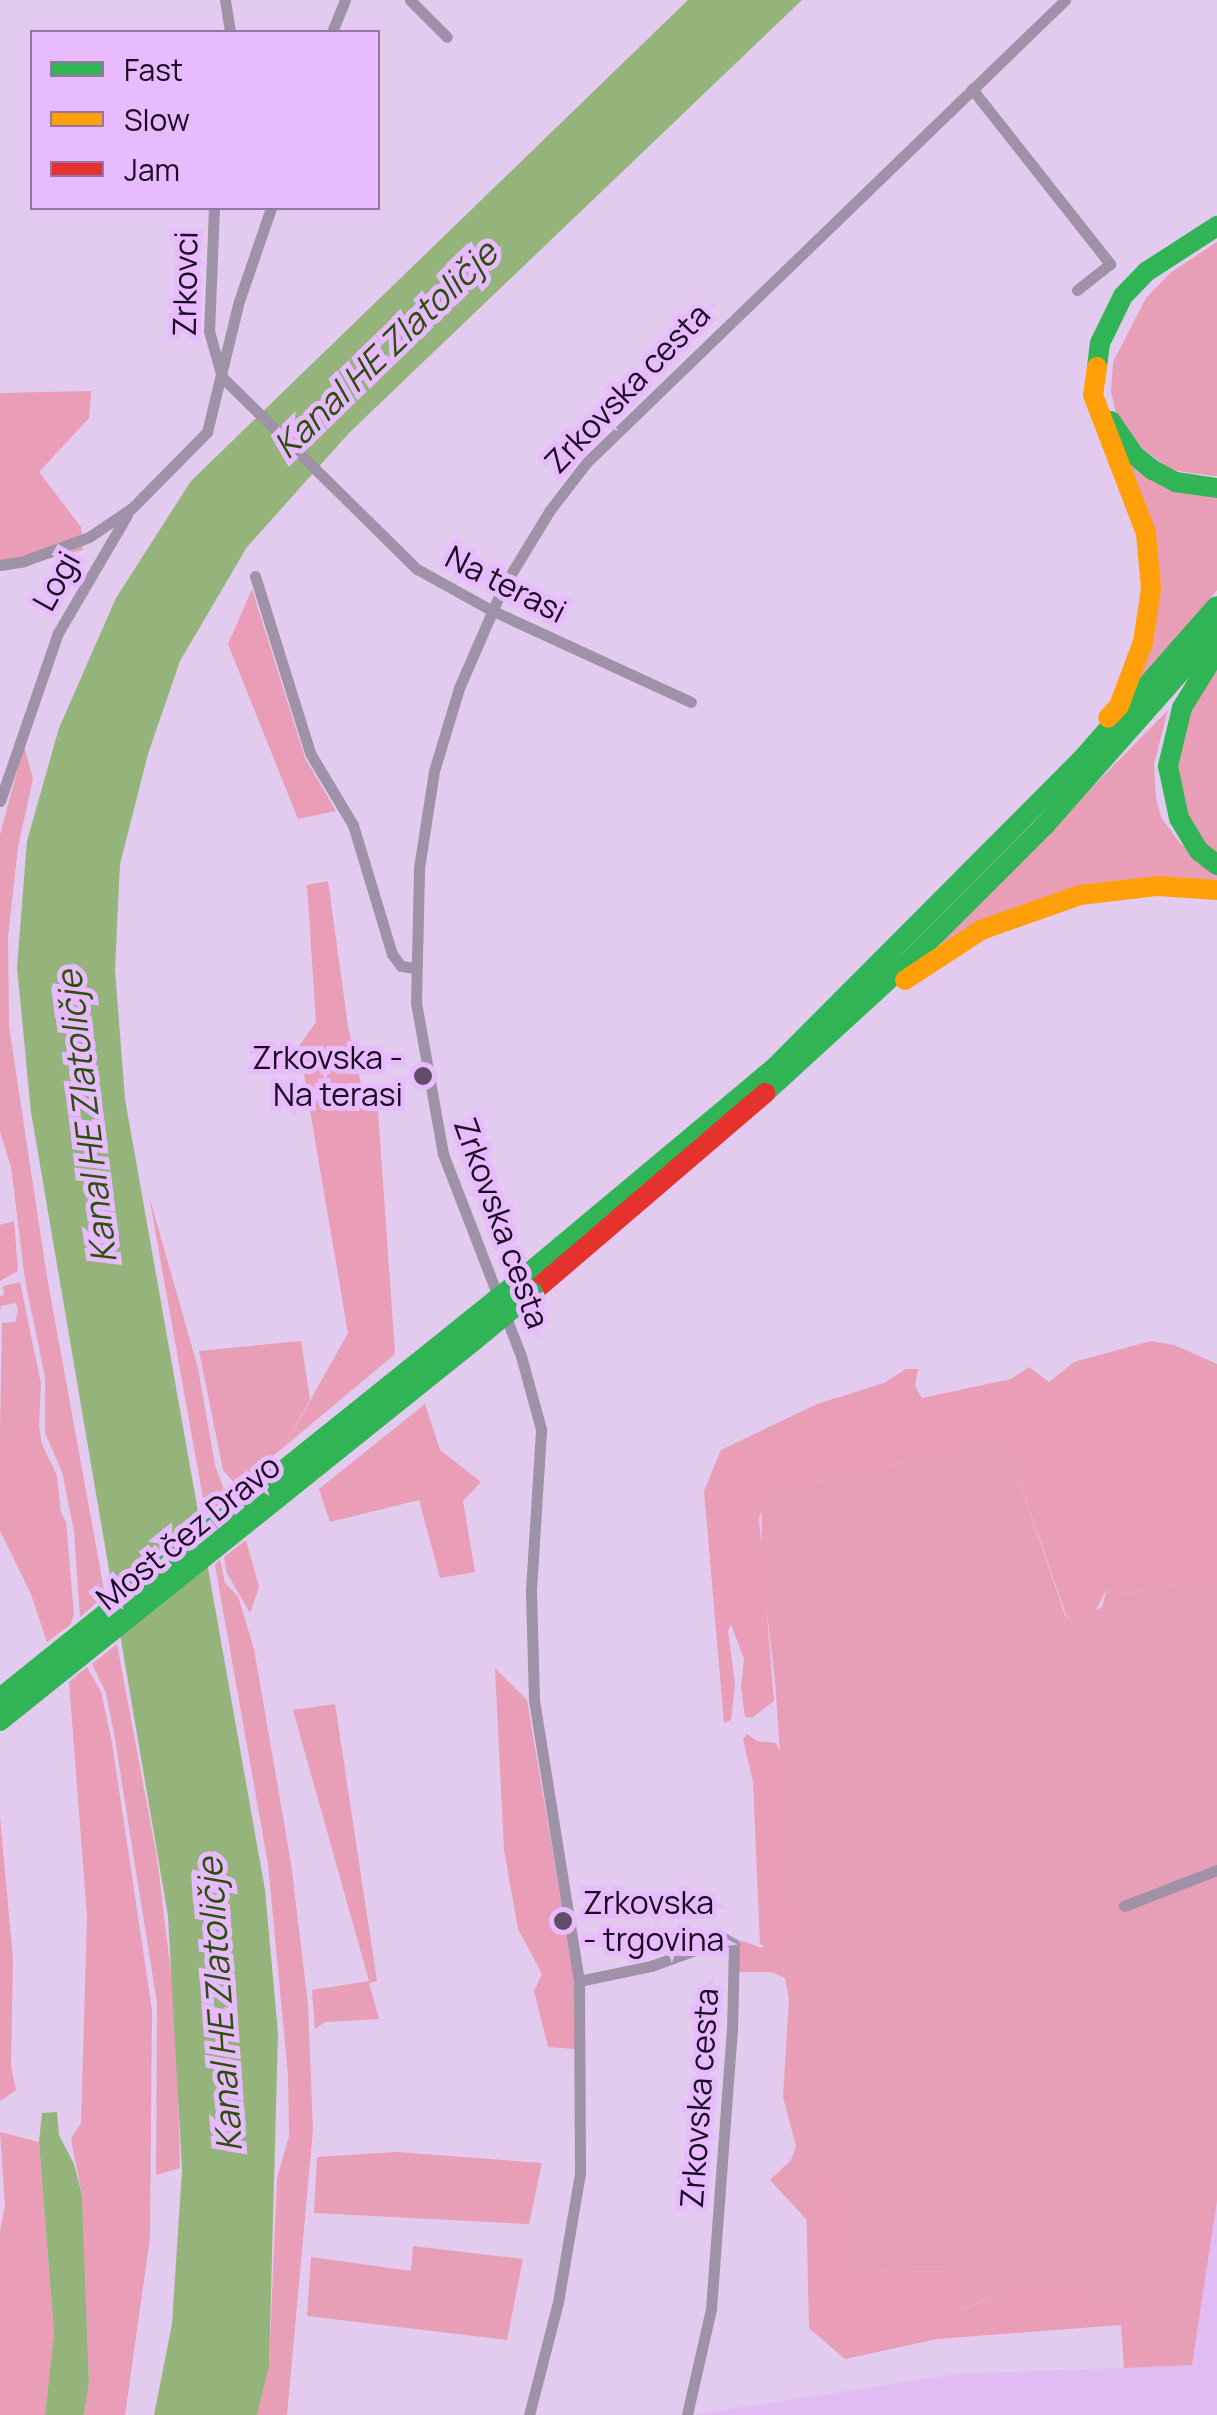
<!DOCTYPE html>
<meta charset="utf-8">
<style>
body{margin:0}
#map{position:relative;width:1217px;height:2415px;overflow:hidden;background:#e3caef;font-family:Manrope,sans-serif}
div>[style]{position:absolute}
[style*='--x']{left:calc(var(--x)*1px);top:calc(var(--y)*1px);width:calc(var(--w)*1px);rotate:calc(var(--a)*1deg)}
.built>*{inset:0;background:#e1bbf3}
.green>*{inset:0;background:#e89eb6}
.forest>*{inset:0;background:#e99db6}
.water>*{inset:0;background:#94b47b}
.street>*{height:11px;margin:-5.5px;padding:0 5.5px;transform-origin:5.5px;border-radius:5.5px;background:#9f91a7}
.fast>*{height:20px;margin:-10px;padding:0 10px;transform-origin:10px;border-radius:10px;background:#30b455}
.slow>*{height:20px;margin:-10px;padding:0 10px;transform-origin:10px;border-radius:10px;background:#ff9f0a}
.jam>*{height:20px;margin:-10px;padding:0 10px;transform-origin:10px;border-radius:10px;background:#e5322d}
.fast-bridge>*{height:20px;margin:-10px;padding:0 10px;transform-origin:10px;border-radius:10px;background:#30b455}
.dots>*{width:28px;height:28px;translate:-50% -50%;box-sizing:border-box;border:5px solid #e8bbfe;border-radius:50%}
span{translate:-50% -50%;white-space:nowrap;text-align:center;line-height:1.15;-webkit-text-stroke:10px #e8bbfe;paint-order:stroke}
.street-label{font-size:32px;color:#1a0a22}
.poi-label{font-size:32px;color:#1a0a22}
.right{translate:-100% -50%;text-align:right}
.left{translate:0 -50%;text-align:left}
.water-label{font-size:35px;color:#2c500a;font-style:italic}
.legend{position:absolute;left:30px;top:30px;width:350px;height:180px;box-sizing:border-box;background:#e8bbfe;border:2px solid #9674a6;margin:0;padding:12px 18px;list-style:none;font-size:30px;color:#1a0a22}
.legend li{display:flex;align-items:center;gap:20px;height:50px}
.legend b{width:50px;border:2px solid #9674a6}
</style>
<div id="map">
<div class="built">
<i style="clip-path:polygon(1217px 2201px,1217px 2415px,692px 2415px,957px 2374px,1192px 2365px)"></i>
</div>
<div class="green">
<i style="clip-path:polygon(1217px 242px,1217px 476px,1213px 476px,1171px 470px,1137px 444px,1117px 418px,1111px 391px,1113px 362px,1146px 298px,1170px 273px)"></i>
<i style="clip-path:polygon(1122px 455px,1217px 496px,1217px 590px,1138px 683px,1155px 596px)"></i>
<i style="clip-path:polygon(1217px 661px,1217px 859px,1193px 835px,1173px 760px,1196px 697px)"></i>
<i style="clip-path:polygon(1168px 710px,1154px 764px,1156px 798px,1161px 817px,1179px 842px,1217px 874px,1217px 883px,1154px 880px,943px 946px,941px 942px)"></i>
<i style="clip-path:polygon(24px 745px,33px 779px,18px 847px,8px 937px,9px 1026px,47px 1277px,105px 1595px,80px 1617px,74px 1531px,62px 1472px,45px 1433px,45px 1377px,25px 1280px,11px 1167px,0 1132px,0 835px)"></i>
<i style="clip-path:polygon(149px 1196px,198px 1368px,215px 1465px,227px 1498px,206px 1515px)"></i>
<i style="clip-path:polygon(20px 1282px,41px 1384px,39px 1426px,0 1431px,2px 1323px,15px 1322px,18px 1310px,16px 1303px,1px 1306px,0 1311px,0 1296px,4px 1295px,3px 1286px)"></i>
<i style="clip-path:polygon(301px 1341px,310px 1399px,284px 1447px,236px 1485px,223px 1470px,199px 1351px)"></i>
<i style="clip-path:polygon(997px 1441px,1004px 1442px,1011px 1455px,1065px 1615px,1072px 1622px,1102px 1607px,1107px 1589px,1123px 1594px,1217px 1577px,1217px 2201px,1192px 2365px,1124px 2368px,1121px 2325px,1139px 2304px,1020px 2287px,957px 2311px,956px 2272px,840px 2270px,806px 2195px,807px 2220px,770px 2180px,791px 2160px,796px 2146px,783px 2097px,789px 1999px,785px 1978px,771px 1972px,738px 1972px,740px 1940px,762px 1948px,792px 1920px,775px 1682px,761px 1562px,762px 1501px,768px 1493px)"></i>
<i style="clip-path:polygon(246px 1540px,259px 1587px,250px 1613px,227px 1573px,224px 1557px)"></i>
<i style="clip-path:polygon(220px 1559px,225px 1583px,238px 1596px,254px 1649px,291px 1863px,308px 2005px,313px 2130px,287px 2415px,257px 2415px,269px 2367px,277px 2178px,289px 2137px,288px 2075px,268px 1864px,215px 1565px)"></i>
<i style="clip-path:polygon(117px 1644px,157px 1858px,176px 2014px,180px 2168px,156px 2175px,157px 2003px,114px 1733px,106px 1693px,92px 1664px)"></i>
<i style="clip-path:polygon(335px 1704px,377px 1981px,369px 1983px,379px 2019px,325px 2022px,315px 2029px,312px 1990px,369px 1981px,293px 1710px)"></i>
<i style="clip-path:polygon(396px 2152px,542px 2163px,529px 2224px,314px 2213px,317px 2157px)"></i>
<i style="clip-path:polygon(413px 2246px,523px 2259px,507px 2340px,307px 2316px,311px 2257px,411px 2271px)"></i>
</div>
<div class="forest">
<i style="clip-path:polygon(91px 391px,89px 418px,39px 472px,81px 527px,83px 550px,0 571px,0 393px)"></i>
<i style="clip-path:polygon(252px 589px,305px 758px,336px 811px,298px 819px,228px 644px)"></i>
<i style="clip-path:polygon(328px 881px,348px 1026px,364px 1097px,378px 1111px,395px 1354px,284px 1447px,348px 1333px,299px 1046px,316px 1022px,307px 885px)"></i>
<i style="clip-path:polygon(14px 1221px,18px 1271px,0 1281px,0 1225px)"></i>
<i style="clip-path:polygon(1151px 1341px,1174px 1345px,1217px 1364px,1217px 1577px,1122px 1594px,1107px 1589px,1091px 1619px,1072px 1622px,1066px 1615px,1011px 1455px,1004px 1442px,997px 1441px,768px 1493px,759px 1518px,774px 1701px,752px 1718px,745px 1717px,741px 1688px,744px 1659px,731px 1624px,728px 1631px,735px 1684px,731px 1720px,724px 1723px,704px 1491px,721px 1450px,817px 1404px,884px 1383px,906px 1369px,918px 1369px,915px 1386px,922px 1398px,1011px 1379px,1029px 1367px,1049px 1382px,1074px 1362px)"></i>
<i style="clip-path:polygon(425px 1404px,440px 1450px,481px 1482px,463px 1501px,475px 1572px,440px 1578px,419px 1500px,330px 1522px,319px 1489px)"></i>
<i style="clip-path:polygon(39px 1426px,42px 1444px,57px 1476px,61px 1513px,66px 1522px,74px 1614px,71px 1624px,47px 1642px,31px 1594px,0 1531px,0 1431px)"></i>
<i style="clip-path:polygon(87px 1667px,101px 1692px,112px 1743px,152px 2010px,150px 2238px,125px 2415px,84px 2415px,89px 2383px,82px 2195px,71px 2139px,81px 2123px,87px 1917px,69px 1682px)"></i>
<i style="clip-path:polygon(495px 1668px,527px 1700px,575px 1983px,575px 2049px,548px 2047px,534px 1991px,542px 1974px,518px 1929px,504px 1850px)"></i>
<i style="clip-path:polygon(747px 1734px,757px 1741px,776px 1743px,780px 1751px,792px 1920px,790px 1939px,775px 1950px,760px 1944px,753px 1782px,743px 1739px)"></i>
<i style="clip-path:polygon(0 1817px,13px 1959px,11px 2066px,16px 2090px,0 2101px)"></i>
<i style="clip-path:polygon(0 2132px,39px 2142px,54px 2333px,45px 2415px,0 2415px,0 2232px,5px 2205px)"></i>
<i style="clip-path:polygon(820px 2182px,841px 2191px,841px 2270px,956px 2272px,958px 2311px,1020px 2287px,1140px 2304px,1121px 2325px,937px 2339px,845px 2359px,809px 2328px,806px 2195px)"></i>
</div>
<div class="water">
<i style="clip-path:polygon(688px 0,802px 0,349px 433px,247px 547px,180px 661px,148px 754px,120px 864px,115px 970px,125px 1099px,265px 1890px,278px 2033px,269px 2367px,257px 2415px,154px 2415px,172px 2324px,182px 2170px,168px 1916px,31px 1112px,17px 967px,27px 841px,59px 728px,116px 598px,191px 481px)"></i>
<i style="clip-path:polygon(57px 2112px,59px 2135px,74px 2164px,82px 2195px,89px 2383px,84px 2415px,45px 2415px,54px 2333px,39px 2142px,42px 2113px)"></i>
</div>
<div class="street">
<i style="--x:225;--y:0;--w:32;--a:81"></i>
<i style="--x:410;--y:0;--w:52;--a:45"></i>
<i style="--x:332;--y:32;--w:35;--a:-68"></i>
<i style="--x:972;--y:89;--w:223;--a:51.7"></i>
<i style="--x:1110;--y:264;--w:42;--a:141.8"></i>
<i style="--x:214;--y:208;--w:123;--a:92.3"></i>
<i style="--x:209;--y:331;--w:48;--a:74.2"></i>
<i style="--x:222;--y:377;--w:274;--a:44.6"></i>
<i style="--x:417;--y:569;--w:85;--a:29"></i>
<i style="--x:491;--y:610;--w:220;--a:24.7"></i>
<i style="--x:0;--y:565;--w:24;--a:-9"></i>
<i style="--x:24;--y:561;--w:69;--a:-20.3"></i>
<i style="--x:89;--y:537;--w:52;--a:-34"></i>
<i style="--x:132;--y:508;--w:107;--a:-45.4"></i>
<i style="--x:207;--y:432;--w:135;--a:-76.3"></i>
<i style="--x:239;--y:301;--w:98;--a:-71"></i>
<i style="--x:255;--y:576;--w:185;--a:72.7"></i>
<i style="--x:310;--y:753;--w:84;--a:59.2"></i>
<i style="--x:353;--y:825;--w:135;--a:73.2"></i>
<i style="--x:392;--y:954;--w:15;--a:53"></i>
<i style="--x:401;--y:966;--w:14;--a:8"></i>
<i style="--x:0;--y:801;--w:178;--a:-71"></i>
<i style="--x:58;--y:633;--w:137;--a:-59.7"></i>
<i style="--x:1124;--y:1906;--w:100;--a:-21.2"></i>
<i style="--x:579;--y:1981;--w:74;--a:-11.8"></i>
<i style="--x:651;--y:1966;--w:79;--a:-20"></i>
<i style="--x:725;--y:1939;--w:10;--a:29"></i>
<i style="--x:734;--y:1944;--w:85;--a:91.3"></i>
<i style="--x:732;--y:2029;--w:281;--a:94.3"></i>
<i style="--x:711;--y:2309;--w:109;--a:102.8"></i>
<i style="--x:529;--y:2415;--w:117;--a:-75.6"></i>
<i style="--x:558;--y:2302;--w:131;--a:-80.3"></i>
<i style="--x:580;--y:2173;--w:192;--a:-90.3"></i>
<i style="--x:579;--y:1981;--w:285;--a:-99.1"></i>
<i style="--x:534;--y:1700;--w:110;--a:-91.6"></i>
<i style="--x:531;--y:1590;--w:161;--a:-86.4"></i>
<i style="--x:541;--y:1429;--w:76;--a:-105.3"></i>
<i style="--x:521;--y:1356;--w:217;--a:-111.1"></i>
<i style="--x:443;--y:1154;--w:153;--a:-100.1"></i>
<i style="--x:416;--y:1003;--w:135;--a:-88.7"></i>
<i style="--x:419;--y:868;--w:98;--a:-81.2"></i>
<i style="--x:434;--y:771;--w:87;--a:-73.2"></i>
<i style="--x:459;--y:688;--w:110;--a:-66.5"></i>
<i style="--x:503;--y:587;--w:90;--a:-58.6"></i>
<i style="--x:550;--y:510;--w:61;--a:-52.4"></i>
<i style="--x:587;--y:462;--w:665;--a:-44.02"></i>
</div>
<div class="fast">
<i style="--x:1097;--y:367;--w:24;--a:-83"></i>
<i style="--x:1100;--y:343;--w:52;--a:-63.9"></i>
<i style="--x:1123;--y:296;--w:33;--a:-46"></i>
<i style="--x:1146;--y:272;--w:85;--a:-32.9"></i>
<i style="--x:1111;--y:421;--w:40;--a:56"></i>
<i style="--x:1133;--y:454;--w:26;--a:39"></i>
<i style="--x:1153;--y:470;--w:26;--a:28"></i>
<i style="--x:1176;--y:482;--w:41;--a:8.3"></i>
<i style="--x:1217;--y:651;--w:67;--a:121.6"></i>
<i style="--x:1182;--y:708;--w:60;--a:103.6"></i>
<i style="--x:1168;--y:766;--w:53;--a:78.1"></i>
<i style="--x:1179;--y:818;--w:39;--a:59"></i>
<i style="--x:1199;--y:851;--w:23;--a:38"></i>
<i style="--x:765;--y:1093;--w:194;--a:-42.5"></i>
<i style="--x:908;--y:962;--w:195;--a:-45"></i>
<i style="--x:1046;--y:824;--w:258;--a:-48.5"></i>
<i style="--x:524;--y:1277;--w:327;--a:-39.9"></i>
<i style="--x:775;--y:1067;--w:433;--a:-45.1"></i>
<i style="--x:1081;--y:760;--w:205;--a:-48.6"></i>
<i style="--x:0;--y:1698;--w:594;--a:-38.78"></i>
<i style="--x:0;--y:1721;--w:609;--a:-38.73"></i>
</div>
<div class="slow">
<i style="--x:1097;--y:367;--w:28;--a:98"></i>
<i style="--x:1093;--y:395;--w:148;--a:69"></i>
<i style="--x:1146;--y:533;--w:56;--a:84.9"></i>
<i style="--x:1151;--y:589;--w:54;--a:98.6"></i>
<i style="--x:1143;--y:642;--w:68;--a:110.6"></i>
<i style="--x:1119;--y:706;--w:16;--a:133"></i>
<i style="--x:905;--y:980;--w:91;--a:-33.3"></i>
<i style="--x:981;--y:930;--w:105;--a:-19.5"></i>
<i style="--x:1080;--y:895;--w:79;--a:-6.6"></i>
<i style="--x:1158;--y:886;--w:59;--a:3.9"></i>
</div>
<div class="jam">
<i style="--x:533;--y:1292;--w:306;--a:-40.6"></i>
</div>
<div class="fast-bridge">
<i style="--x:463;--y:1326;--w:78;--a:-38.8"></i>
<i style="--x:475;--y:1340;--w:75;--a:-39.6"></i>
</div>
<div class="dots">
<i style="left:423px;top:1076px;background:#604d6a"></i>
<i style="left:563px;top:1921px;background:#604d6a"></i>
</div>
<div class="street-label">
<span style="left:185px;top:284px;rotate:-89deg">Zrkovci</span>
<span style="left:627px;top:388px;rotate:-46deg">Zrkovska cesta</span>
<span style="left:56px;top:581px;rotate:-61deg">Logi</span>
<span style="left:506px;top:584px;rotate:27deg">Na terasi</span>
<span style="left:502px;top:1223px;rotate:70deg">Zrkovska cesta</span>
<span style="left:188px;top:1532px;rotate:-39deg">Most čez Dravo</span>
<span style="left:699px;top:2098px;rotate:-86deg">Zrkovska cesta</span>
</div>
<div class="poi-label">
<span class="right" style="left:403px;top:1076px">Zrkovska -<br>Na terasi</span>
<span class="left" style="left:583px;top:1921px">Zrkovska<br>- trgovina</span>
</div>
<div class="water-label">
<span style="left:385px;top:349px;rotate:-44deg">Kanal HE Zlatoličje</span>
<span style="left:86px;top:1117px;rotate:-97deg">Kanal HE Zlatoličje</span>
<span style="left:219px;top:2005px;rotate:-94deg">Kanal HE Zlatoličje</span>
</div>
<ul class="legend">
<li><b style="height:12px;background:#30b455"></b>Fast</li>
<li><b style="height:12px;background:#ff9f0a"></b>Slow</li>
<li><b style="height:12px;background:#e5322d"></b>Jam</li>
</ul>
</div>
